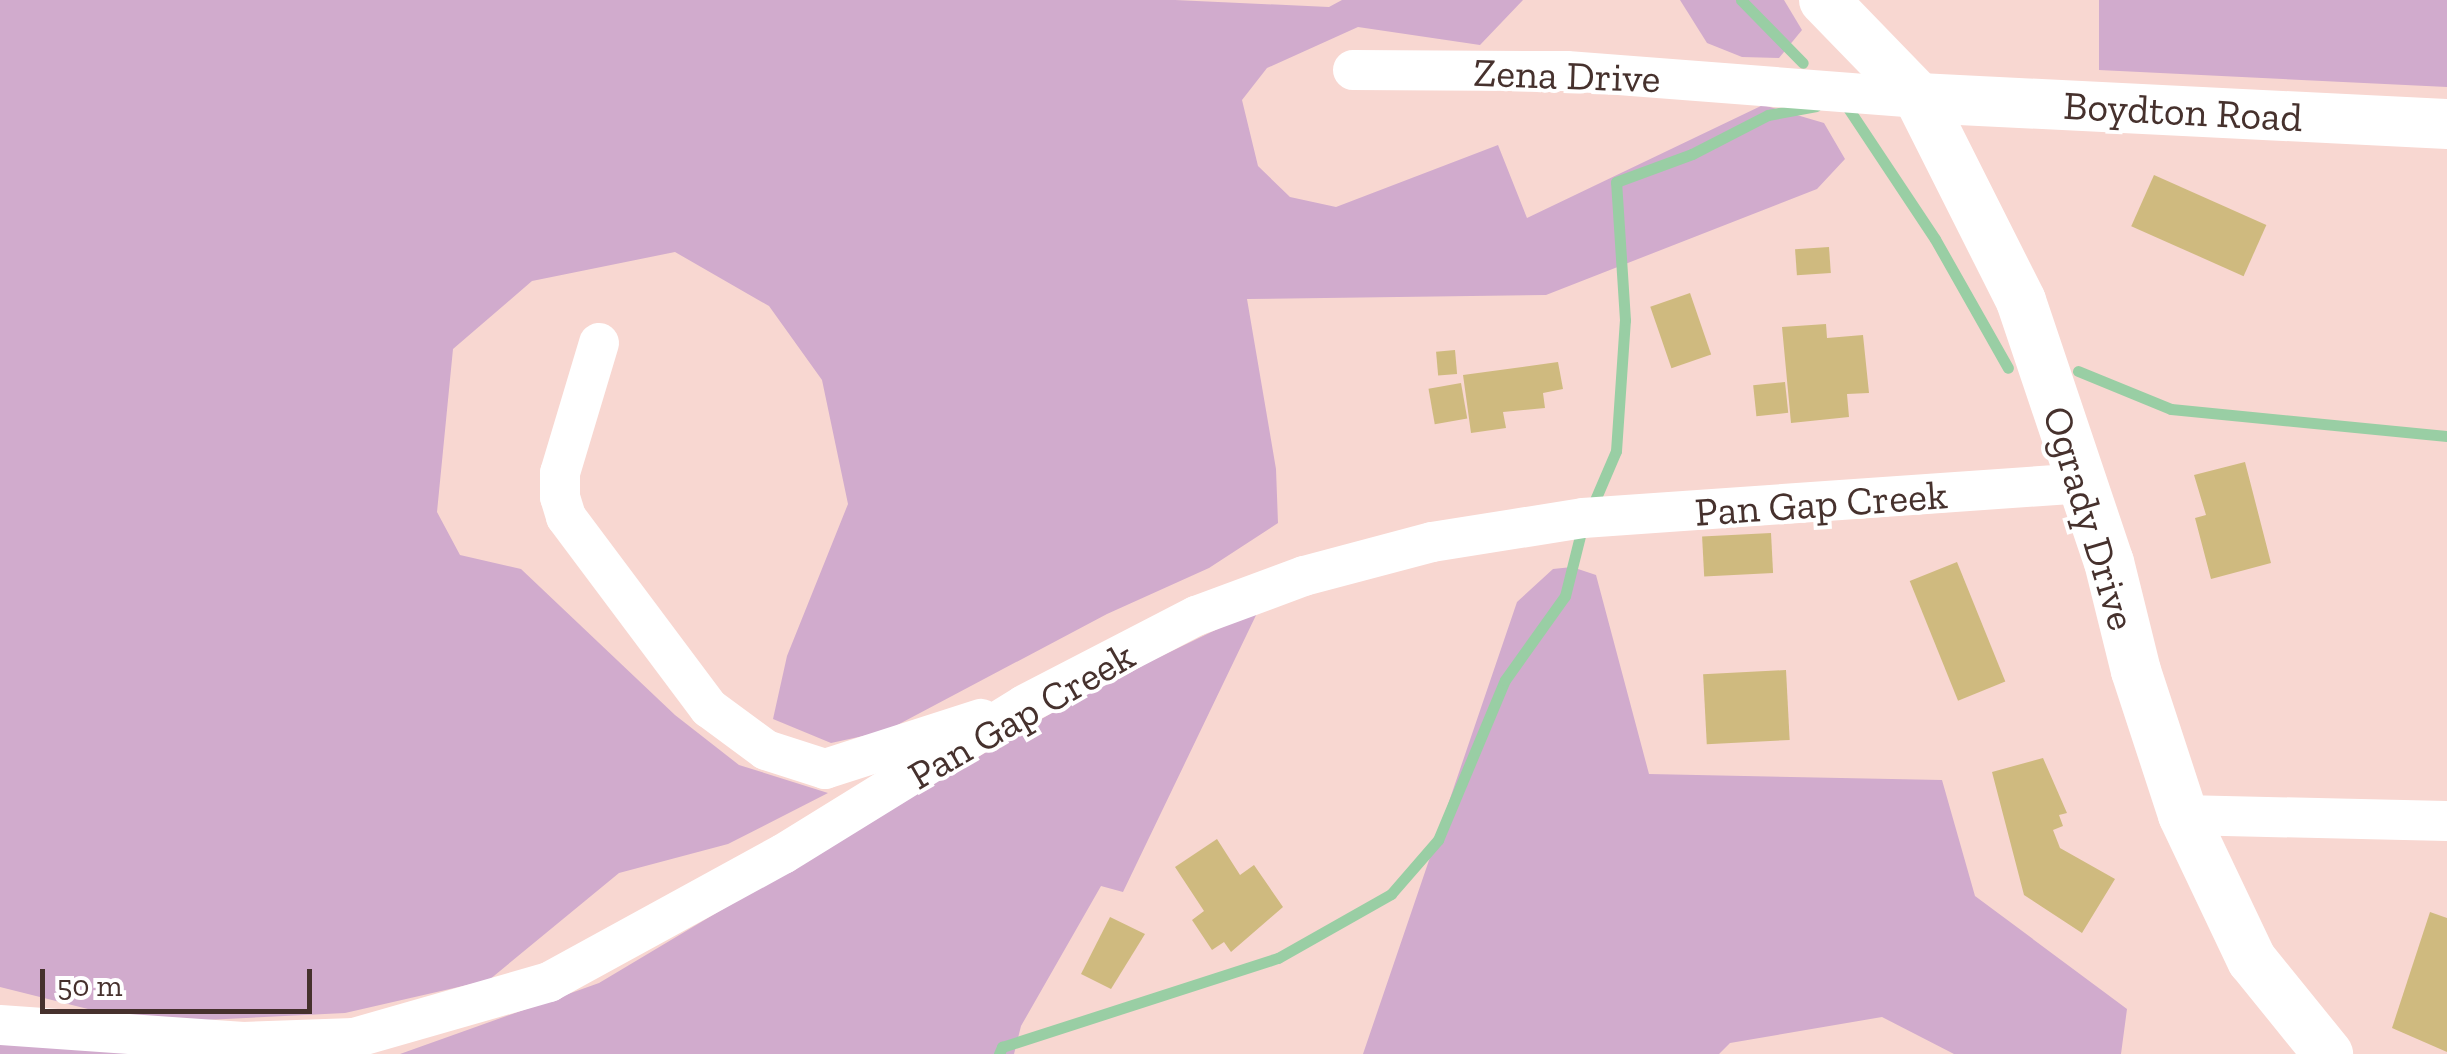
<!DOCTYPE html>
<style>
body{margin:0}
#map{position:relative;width:2447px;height:1054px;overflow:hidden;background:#f8d7d1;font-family:"Zilla Slab",serif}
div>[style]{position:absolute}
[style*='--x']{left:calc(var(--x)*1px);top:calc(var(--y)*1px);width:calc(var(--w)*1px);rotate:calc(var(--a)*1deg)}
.green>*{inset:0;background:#d1abcd}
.stream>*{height:11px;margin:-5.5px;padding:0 5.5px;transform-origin:5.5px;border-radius:5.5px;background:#99cea4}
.building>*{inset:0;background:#cfba7f;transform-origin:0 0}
.minor>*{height:40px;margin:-20px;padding:0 20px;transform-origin:20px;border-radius:20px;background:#fff}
.tertiary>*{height:50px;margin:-25px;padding:0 25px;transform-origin:25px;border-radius:25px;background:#fff}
span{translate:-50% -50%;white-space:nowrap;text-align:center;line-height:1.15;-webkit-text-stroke:8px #fff;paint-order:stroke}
.street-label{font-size:40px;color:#46312d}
.scale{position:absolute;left:40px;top:969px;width:272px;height:45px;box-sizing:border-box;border:5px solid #46312d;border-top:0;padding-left:12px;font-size:30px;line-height:35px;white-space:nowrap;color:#46312d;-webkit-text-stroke:8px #fff;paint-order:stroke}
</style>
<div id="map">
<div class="green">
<i style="clip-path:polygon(0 0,1175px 0,1329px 7px,1342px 0,1523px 0,1480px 45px,1358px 27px,1267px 68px,1242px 100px,1258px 166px,1290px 197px,1336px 207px,1498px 145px,1527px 218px,1763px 105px,1824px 123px,1845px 159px,1817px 189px,1546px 295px,1247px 299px,1276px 469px,1278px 523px,1209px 568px,1107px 614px,886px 731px,831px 743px,773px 719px,787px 656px,848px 504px,822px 380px,769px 306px,675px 252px,532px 281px,453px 349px,437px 512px,460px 555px,521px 569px,675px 715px,739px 765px,828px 793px,728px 844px,619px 873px,489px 980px,345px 1013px,144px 1023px,0 987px)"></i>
<i style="clip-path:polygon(1680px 0,1784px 0,1802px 30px,1779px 58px,1742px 57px,1707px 43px)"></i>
<i style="clip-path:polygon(2099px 0,2447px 0,2447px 87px,2099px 70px)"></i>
<i style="clip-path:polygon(1572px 567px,1596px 575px,1649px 774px,1942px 780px,1975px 896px,2127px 1009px,2121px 1054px,1954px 1054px,1882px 1017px,1730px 1043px,1719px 1054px,1363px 1054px,1517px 602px,1553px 569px)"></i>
<i style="clip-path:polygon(1259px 609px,1123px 892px,1101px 886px,1021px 1026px,1014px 1054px,400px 1054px,599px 983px,1087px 692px)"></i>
<i style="clip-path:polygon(0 1039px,152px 1054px,0 1054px)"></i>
</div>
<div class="stream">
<i style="--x:1741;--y:0;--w:88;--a:45.5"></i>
<i style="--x:1844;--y:102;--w:164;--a:56.4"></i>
<i style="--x:1935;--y:239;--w:148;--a:60.5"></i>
<i style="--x:2078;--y:371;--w:100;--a:22.2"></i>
<i style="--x:2171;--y:409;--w:277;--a:5.6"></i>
<i style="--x:1592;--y:507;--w:61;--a:-66.8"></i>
<i style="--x:1616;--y:451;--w:131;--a:-86.1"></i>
<i style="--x:1625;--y:320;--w:138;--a:-93.7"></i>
<i style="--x:1616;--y:182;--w:81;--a:-20.2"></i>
<i style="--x:1692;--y:154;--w:85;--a:-27.2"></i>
<i style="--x:1768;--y:115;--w:49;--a:-10.6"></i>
<i style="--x:999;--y:1054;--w:8;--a:-67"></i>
<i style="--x:1002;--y:1047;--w:290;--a:-17.9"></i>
<i style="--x:1278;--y:958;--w:130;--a:-29.5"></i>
<i style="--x:1391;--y:894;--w:72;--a:-49"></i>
<i style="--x:1438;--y:840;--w:173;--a:-67.3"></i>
<i style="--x:1505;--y:680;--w:103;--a:-54.5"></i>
<i style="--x:1565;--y:596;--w:70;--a:-76"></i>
</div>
<div class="building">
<i style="left:2154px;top:175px;width:123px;height:56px;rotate:24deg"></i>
<i style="left:1829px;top:247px;width:26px;height:34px;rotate:86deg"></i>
<i style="left:1690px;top:293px;width:65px;height:42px;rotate:71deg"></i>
<i style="clip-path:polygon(1826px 324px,1827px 338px,1863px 335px,1869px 393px,1847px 394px,1849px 417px,1791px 423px,1782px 327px)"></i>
<i style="left:1455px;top:350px;width:24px;height:19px;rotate:85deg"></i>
<i style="clip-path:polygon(1558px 362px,1563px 389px,1543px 393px,1545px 408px,1503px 412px,1506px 428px,1471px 433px,1463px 375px)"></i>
<i style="left:1785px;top:382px;width:31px;height:32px;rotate:84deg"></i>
<i style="left:1461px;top:383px;width:36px;height:33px;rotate:80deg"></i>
<i style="clip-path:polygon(2245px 462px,2271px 563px,2211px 579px,2195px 518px,2206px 515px,2194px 475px)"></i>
<i style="left:1771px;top:533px;width:40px;height:69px;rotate:87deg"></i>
<i style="left:1957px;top:562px;width:129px;height:51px;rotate:68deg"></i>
<i style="left:1786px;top:670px;width:70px;height:83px;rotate:87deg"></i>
<i style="clip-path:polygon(2043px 758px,2067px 813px,2059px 815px,2063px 826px,2053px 830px,2060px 848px,2115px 879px,2082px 933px,2024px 895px,1992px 772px)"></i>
<i style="clip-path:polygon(1217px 839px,1240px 875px,1254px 865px,1283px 907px,1231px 952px,1224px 942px,1212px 950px,1192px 920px,1204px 911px,1175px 867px)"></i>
<i style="clip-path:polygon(2430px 912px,2447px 918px,2447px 1052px,2392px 1028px)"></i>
<i style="clip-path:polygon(1110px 917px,1145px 934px,1111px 989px,1081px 974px)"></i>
</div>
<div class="minor">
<i style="--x:1353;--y:70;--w:214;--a:0.3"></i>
<i style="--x:1567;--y:71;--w:353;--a:4.4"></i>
<i style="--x:599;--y:343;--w:136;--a:106.7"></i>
<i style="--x:560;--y:473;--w:24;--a:90"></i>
<i style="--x:560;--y:497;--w:21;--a:73"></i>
<i style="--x:566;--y:517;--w:239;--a:53.2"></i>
<i style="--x:709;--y:708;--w:71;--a:36.4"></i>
<i style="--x:766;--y:750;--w:62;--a:17.9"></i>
<i style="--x:825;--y:769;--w:164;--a:-17.8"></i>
<i style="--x:2183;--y:815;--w:264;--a:1.3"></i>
<i style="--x:0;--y:1025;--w:244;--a:4"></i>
<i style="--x:243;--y:1042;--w:111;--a:-2.1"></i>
<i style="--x:354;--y:1038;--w:203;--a:-16"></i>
<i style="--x:549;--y:982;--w:267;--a:-28.7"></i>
<i style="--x:783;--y:854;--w:283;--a:-31.7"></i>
<i style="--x:1024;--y:705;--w:194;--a:-27.4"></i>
<i style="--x:1196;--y:616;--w:115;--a:-20.3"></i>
<i style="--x:1304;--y:576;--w:132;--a:-14.9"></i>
<i style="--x:1432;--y:542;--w:153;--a:-9"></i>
<i style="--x:1583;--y:518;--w:499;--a:-4"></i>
</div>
<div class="tertiary">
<i style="--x:1824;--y:0;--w:136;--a:45.9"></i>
<i style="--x:1919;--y:98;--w:227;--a:63.3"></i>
<i style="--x:2021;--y:301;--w:275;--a:71.4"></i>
<i style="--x:2109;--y:562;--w:112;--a:76.1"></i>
<i style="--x:2136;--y:671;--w:151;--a:71.9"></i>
<i style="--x:2183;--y:815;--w:161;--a:64.6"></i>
<i style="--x:2252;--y:960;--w:121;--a:51"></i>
<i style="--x:1919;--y:98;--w:529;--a:2.82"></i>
</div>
<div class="street-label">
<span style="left:1567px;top:75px;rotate:2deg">Zena Drive</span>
<span style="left:2183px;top:111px;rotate:3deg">Boydton Road</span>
<span style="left:1821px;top:503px;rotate:-4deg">Pan Gap Creek</span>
<span style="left:2090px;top:518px;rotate:73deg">Ogrady Drive</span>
<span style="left:1021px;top:715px;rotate:-30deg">Pan Gap Creek</span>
</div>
<div class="scale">50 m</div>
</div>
